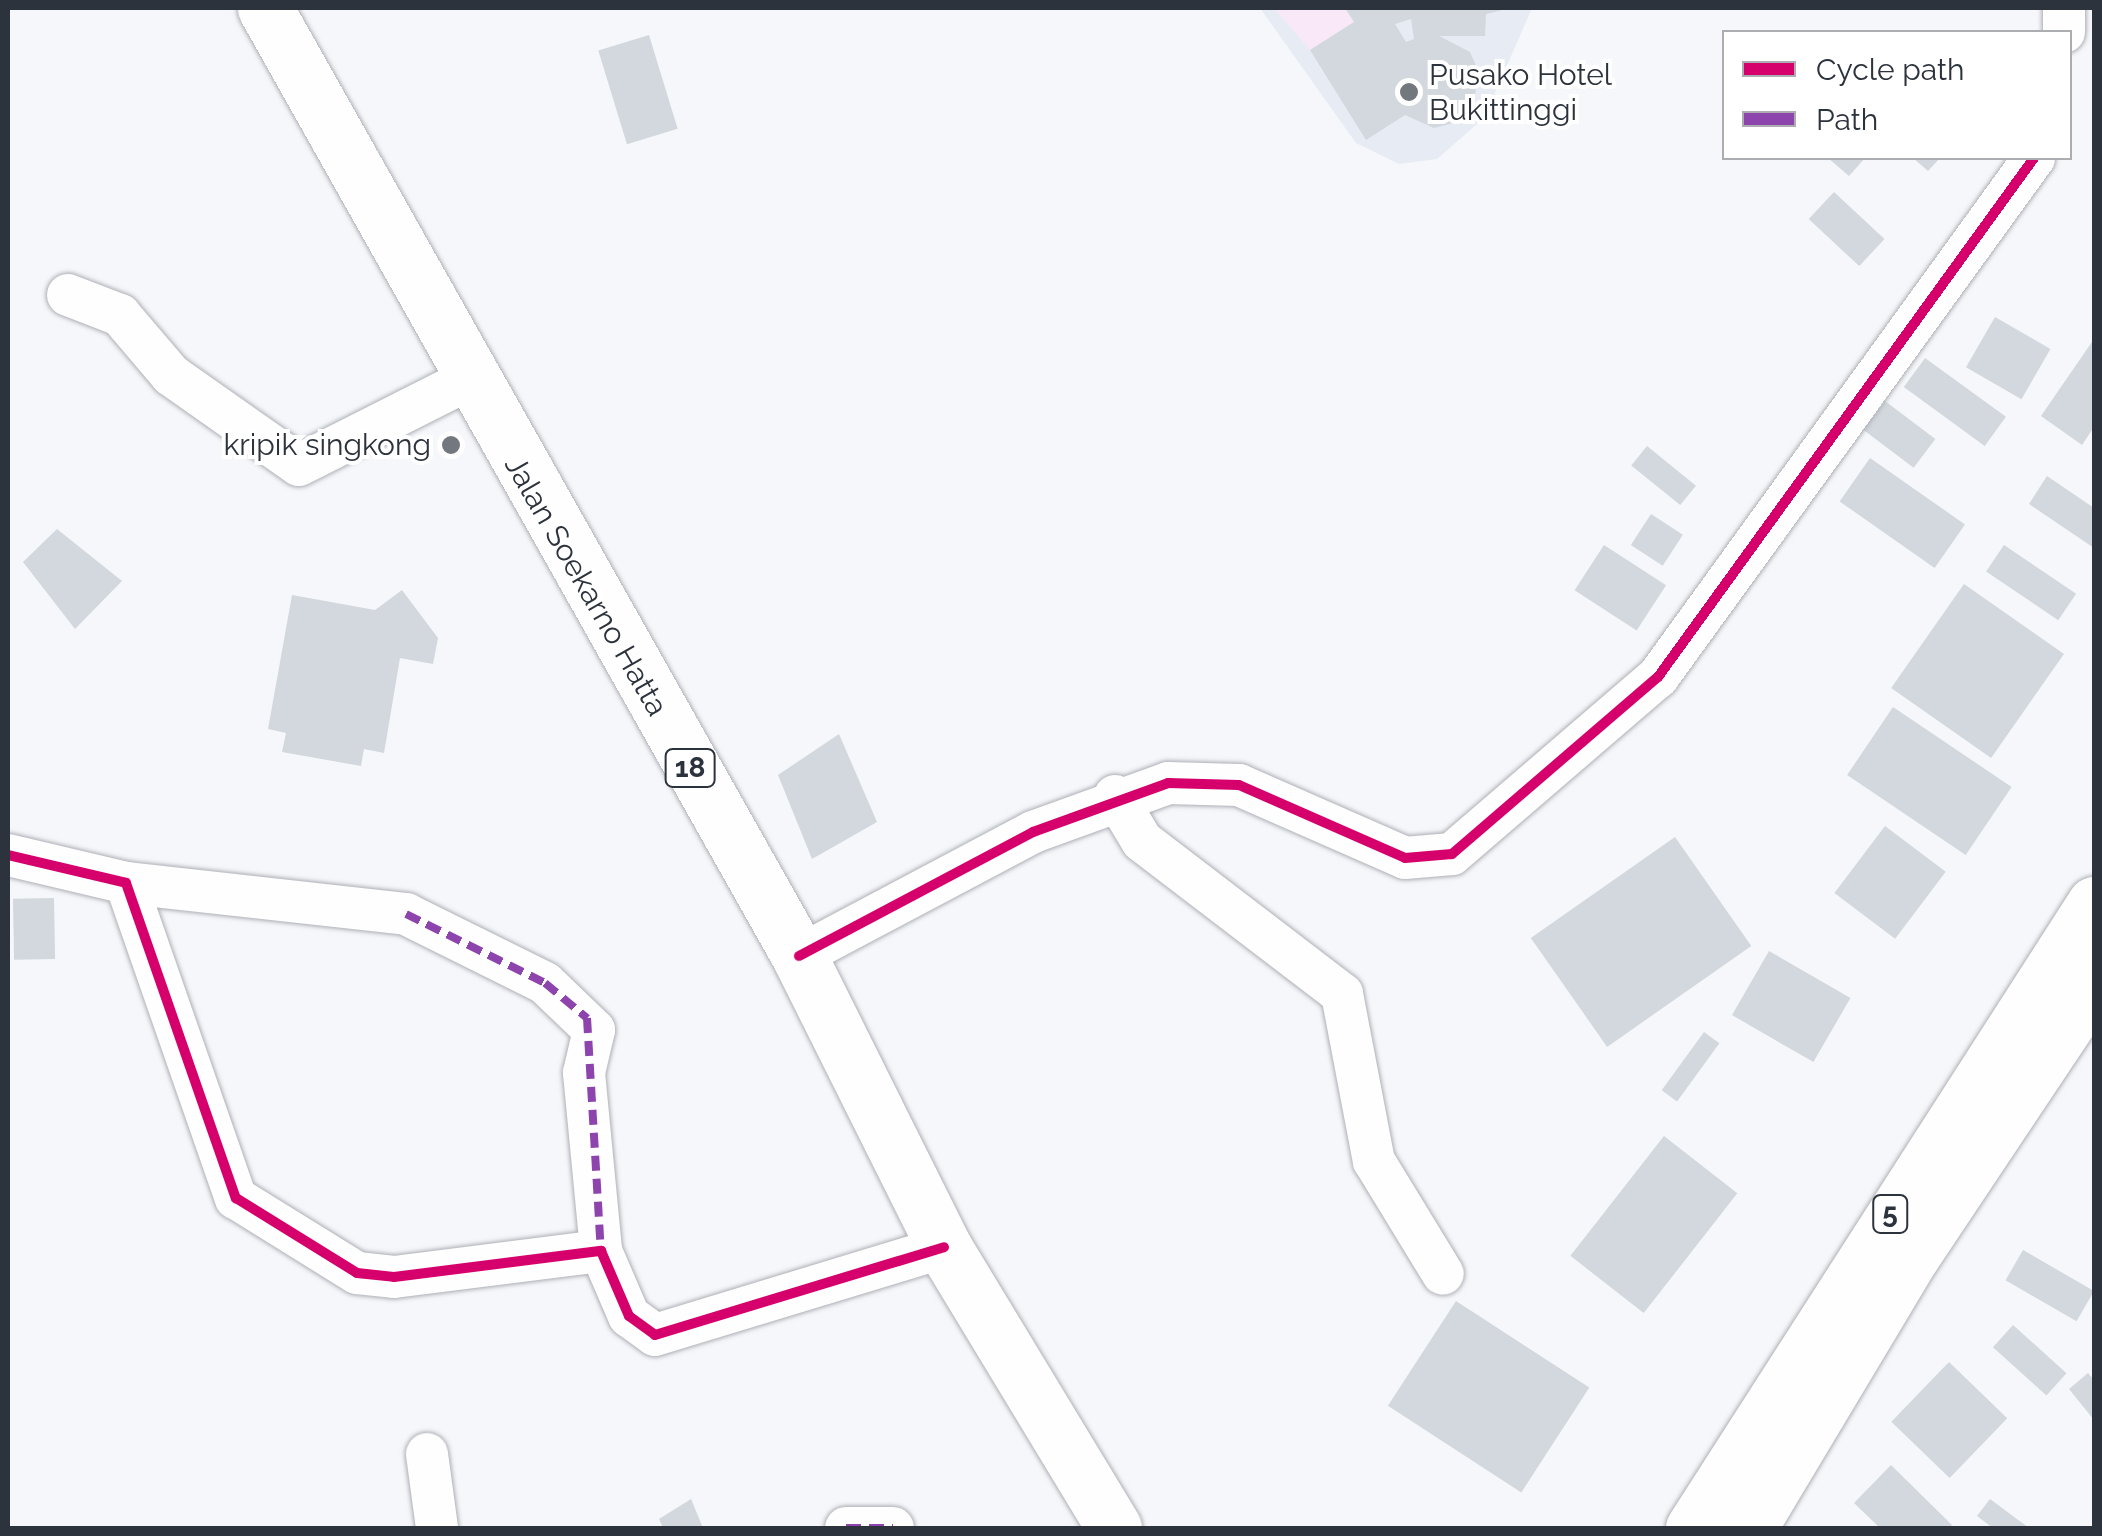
<!DOCTYPE html>
<style>
body{margin:0}
#map{position:relative;width:2102px;height:1536px;overflow:hidden;background:#f6f7fa;font-family:Raleway,sans-serif}
div>[style]{position:absolute}
[style*='--x']{left:calc(var(--x)*1px);top:calc(var(--y)*1px);width:calc(var(--w)*1px);rotate:calc(var(--a)*1deg)}
.built>*{inset:0;background:#e6ebf4}
.green>*{inset:0;background:#f9e8f7}
.building>*{inset:0;background:#d2d8dd;transform-origin:0 0}
.roads{filter:drop-shadow(0 0 2px #adb0b6) drop-shadow(0 0 2px #adb0b6)}
.minor>*{height:42px;margin:-21px;padding:0 21px;transform-origin:21px;border-radius:21px;background:#fefefe}
.trunk>*{height:55px;margin:-27.5px;padding:0 27.5px;transform-origin:27.5px;border-radius:27.5px;background:#fefefe}
.quiet>*{height:8px;margin-top:-4px;transform-origin:0;background:repeating-linear-gradient(90deg,#8e44ad 0 15px,transparent 0 23px)}
.cycleway>*{height:10px;margin:-5px;padding:0 5px;transform-origin:5px;border-radius:5px;background:#d6006c}
.dots>*{width:28px;height:28px;translate:-50% -50%;box-sizing:border-box;border:5px solid #fff;border-radius:50%}
span{translate:-50% -50%;white-space:nowrap;text-align:center;line-height:1.15;-webkit-text-stroke:8px #fff;paint-order:stroke}
.shield-label span{padding:2px 8px;background:#fff;border:2px solid;border-radius:8px;-webkit-text-stroke-width:0}
.shield-label{font-size:28px;color:#2d333d;font-weight:700}
.poi-label{font-size:30px;color:#2d333d}
.left{translate:0 -50%;text-align:left}
.right{translate:-100% -50%;text-align:right}
.street-label{font-size:30px;color:#2d333d}
.frame{position:absolute;inset:0;border:10px solid #2d333d;pointer-events:none}
.legend{position:absolute;left:1722px;top:30px;width:350px;height:130px;box-sizing:border-box;background:#fff;border:2px solid #abadb1;margin:0;padding:12px 18px;list-style:none;font-size:30px;color:#2d333d}
.legend li{display:flex;align-items:center;gap:20px;height:50px}
.legend b{width:50px;border:2px solid #abadb1}
</style>
<div id="map">
<div class="built">
<i style="clip-path:polygon(1260px 8px,1532px 8px,1484px 118px,1437px 159px,1399px 164px,1356px 143px)"></i>
</div>
<div class="green">
<i style="clip-path:polygon(1274px 8px,1345px 8px,1354px 22px,1310px 50px)"></i>
</div>
<div class="building">
<i style="clip-path:polygon(evenodd,1345px 8px,1510px 8px,1486px 14px,1485px 36px,1439px 36px,1470px 52px,1478px 70px,1474px 105px,1457px 122px,1434px 128px,1405px 115px,1366px 140px,1310px 50px,1354px 22px,1345px 8px,1411px 19px,1414px 39px,1406px 42px,1395px 24px,1411px 19px)"></i>
<i style="left:649px;top:35px;width:98px;height:53px;rotate:73deg"></i>
<i style="clip-path:polygon(1828px 158px,1865px 158px,1849px 176px)"></i>
<i style="clip-path:polygon(1913px 158px,1940px 158px,1928px 171px)"></i>
<i style="left:1834px;top:192px;width:69px;height:37px;rotate:43deg"></i>
<i style="left:1995px;top:317px;width:64px;height:58px;rotate:30deg"></i>
<i style="clip-path:polygon(2094px 339px,2094px 427px,2082px 445px,2041px 416px)"></i>
<i style="left:1925px;top:358px;width:100px;height:36px;rotate:36deg"></i>
<i style="left:1885px;top:401px;width:63px;height:36px;rotate:37deg"></i>
<i style="left:1647px;top:446px;width:63px;height:25px;rotate:39deg"></i>
<i style="left:1870px;top:458px;width:116px;height:53px;rotate:35deg"></i>
<i style="clip-path:polygon(2047px 476px,2094px 508px,2094px 548px,2029px 504px)"></i>
<i style="left:1651px;top:514px;width:38px;height:37px;rotate:33deg"></i>
<i style="clip-path:polygon(57px 529px,122px 581px,75px 629px,23px 562px)"></i>
<i style="left:1604px;top:545px;width:74px;height:54px;rotate:33deg"></i>
<i style="left:2004px;top:545px;width:87px;height:32px;rotate:34deg"></i>
<i style="left:1964px;top:584px;width:122px;height:127px;rotate:35deg"></i>
<i style="clip-path:polygon(402px 590px,438px 638px,433px 664px,400px 658px,384px 753px,364px 749px,361px 766px,282px 752px,286px 733px,268px 729px,292px 595px,375px 610px)"></i>
<i style="left:1893px;top:707px;width:143px;height:82px;rotate:34deg"></i>
<i style="clip-path:polygon(839px 734px,877px 822px,812px 859px,778px 775px)"></i>
<i style="left:1885px;top:826px;width:76px;height:84px;rotate:37deg"></i>
<i style="left:1675px;top:837px;width:133px;height:176px;rotate:55deg"></i>
<i style="left:54px;top:898px;width:61px;height:41px;rotate:89deg"></i>
<i style="left:1769px;top:951px;width:94px;height:74px;rotate:30deg"></i>
<i style="left:1704px;top:1032px;width:19px;height:72px;rotate:36deg"></i>
<i style="left:1664px;top:1136px;width:93px;height:152px;rotate:38deg"></i>
<i style="left:2023px;top:1250px;width:82px;height:35px;rotate:30deg"></i>
<i style="left:1456px;top:1301px;width:159px;height:125px;rotate:33deg"></i>
<i style="left:2013px;top:1325px;width:72px;height:30px;rotate:42deg"></i>
<i style="left:1949px;top:1362px;width:81px;height:83px;rotate:44deg"></i>
<i style="clip-path:polygon(2088px 1373px,2094px 1380px,2094px 1420px,2069px 1389px)"></i>
<i style="clip-path:polygon(1891px 1465px,1952px 1525px,1949px 1528px,1880px 1528px,1854px 1503px)"></i>
<i style="clip-path:polygon(691px 1499px,703px 1528px,663px 1528px,659px 1519px)"></i>
<i style="clip-path:polygon(1990px 1499px,2029px 1528px,1993px 1528px,1977px 1516px)"></i>
</div>
<div class="roads">
<div class="minor">
<i style="--x:2064;--y:8;--w:24;--a:90"></i>
<i style="--x:68;--y:295;--w:56;--a:21"></i>
<i style="--x:120;--y:315;--w:79;--a:49.6"></i>
<i style="--x:171;--y:375;--w:156;--a:35.1"></i>
<i style="--x:299;--y:465;--w:188;--a:-26.8"></i>
<i style="--x:1115;--y:796;--w:52;--a:59"></i>
<i style="--x:1142;--y:841;--w:252;--a:37.4"></i>
<i style="--x:1342;--y:994;--w:170;--a:79.2"></i>
<i style="--x:1374;--y:1161;--w:132;--a:58.6"></i>
<i style="--x:8;--y:855;--w:121;--a:13.3"></i>
<i style="--x:126;--y:883;--w:334;--a:70.8"></i>
<i style="--x:236;--y:1198;--w:142;--a:31.8"></i>
<i style="--x:357;--y:1273;--w:37;--a:6"></i>
<i style="--x:394;--y:1277;--w:209;--a:-7.2"></i>
<i style="--x:601;--y:1251;--w:71;--a:66.7"></i>
<i style="--x:629;--y:1316;--w:32;--a:36"></i>
<i style="--x:655;--y:1335;--w:302;--a:-16.9"></i>
<i style="--x:126;--y:883;--w:282;--a:6.3"></i>
<i style="--x:406;--y:914;--w:155;--a:26.4"></i>
<i style="--x:545;--y:983;--w:68;--a:43.8"></i>
<i style="--x:594;--y:1030;--w:44;--a:103.1"></i>
<i style="--x:584;--y:1073;--w:179;--a:84.5"></i>
<i style="--x:799;--y:956;--w:265;--a:-27.9"></i>
<i style="--x:1033;--y:832;--w:144;--a:-19.9"></i>
<i style="--x:1168;--y:783;--w:71;--a:1.6"></i>
<i style="--x:1239;--y:785;--w:181;--a:23.7"></i>
<i style="--x:1405;--y:858;--w:47;--a:-4.9"></i>
<i style="--x:1452;--y:854;--w:272;--a:-40.7"></i>
<i style="--x:1658;--y:677;--w:641;--a:-54.08"></i>
<i style="--x:427;--y:1454;--w:75;--a:82.3"></i>
<i style="--x:846;--y:1528;--w:47;--a:0"></i>
</div>
<div class="trunk">
<i style="--x:265;--y:8;--w:1088;--a:60.61"></i>
<i style="--x:799;--y:956;--w:325;--a:63.5"></i>
<i style="--x:944;--y:1247;--w:328;--a:58.8"></i>
<i style="--x:1693;--y:1528;--w:742;--a:-57.27"></i>
<i style="--x:1749;--y:1528;--w:317;--a:-59.1"></i>
<i style="--x:1912;--y:1256;--w:328;--a:-56.3"></i>
</div>
</div>
<div class="quiet">
<i style="--x:406;--y:914;--w:155;--a:26.4"></i>
<i style="--x:545;--y:983;--w:55;--a:39.8"></i>
<i style="--x:587;--y:1018;--w:233;--a:86.6"></i>
<i style="--x:846;--y:1528;--w:47;--a:0"></i>
</div>
<div class="cycleway">
<i style="--x:8;--y:855;--w:121;--a:13.3"></i>
<i style="--x:126;--y:883;--w:334;--a:70.8"></i>
<i style="--x:236;--y:1198;--w:142;--a:31.8"></i>
<i style="--x:357;--y:1273;--w:37;--a:6"></i>
<i style="--x:394;--y:1277;--w:209;--a:-7.2"></i>
<i style="--x:601;--y:1251;--w:71;--a:66.7"></i>
<i style="--x:629;--y:1316;--w:32;--a:36"></i>
<i style="--x:655;--y:1335;--w:302;--a:-16.9"></i>
<i style="--x:799;--y:956;--w:265;--a:-27.9"></i>
<i style="--x:1033;--y:832;--w:144;--a:-19.9"></i>
<i style="--x:1168;--y:783;--w:71;--a:1.6"></i>
<i style="--x:1239;--y:785;--w:181;--a:23.7"></i>
<i style="--x:1405;--y:858;--w:47;--a:-4.9"></i>
<i style="--x:1452;--y:854;--w:272;--a:-40.7"></i>
<i style="--x:1658;--y:677;--w:641;--a:-54.08"></i>
</div>
<div class="dots">
<i style="left:1409px;top:92px;background:#73787f"></i>
<i style="left:451px;top:445px;background:#73787f"></i>
</div>
<div class="shield-label">
<span style="left:690px;top:768px">18</span>
<span style="left:1890px;top:1214px">5</span>
</div>
<div class="poi-label">
<span class="left" style="left:1429px;top:92px">Pusako Hotel<br>Bukittinggi</span>
<span class="right" style="left:431px;top:445px">kripik singkong</span>
</div>
<div class="street-label">
<span style="left:586px;top:586px;rotate:60deg">Jalan Soekarno Hatta</span>
</div>
<div class="frame"></div>
<ul class="legend">
<li><b style="height:12px;background:#d6006c"></b>Cycle path</li>
<li><b style="height:12px;background:#8e44ad"></b>Path</li>
</ul>
</div>
